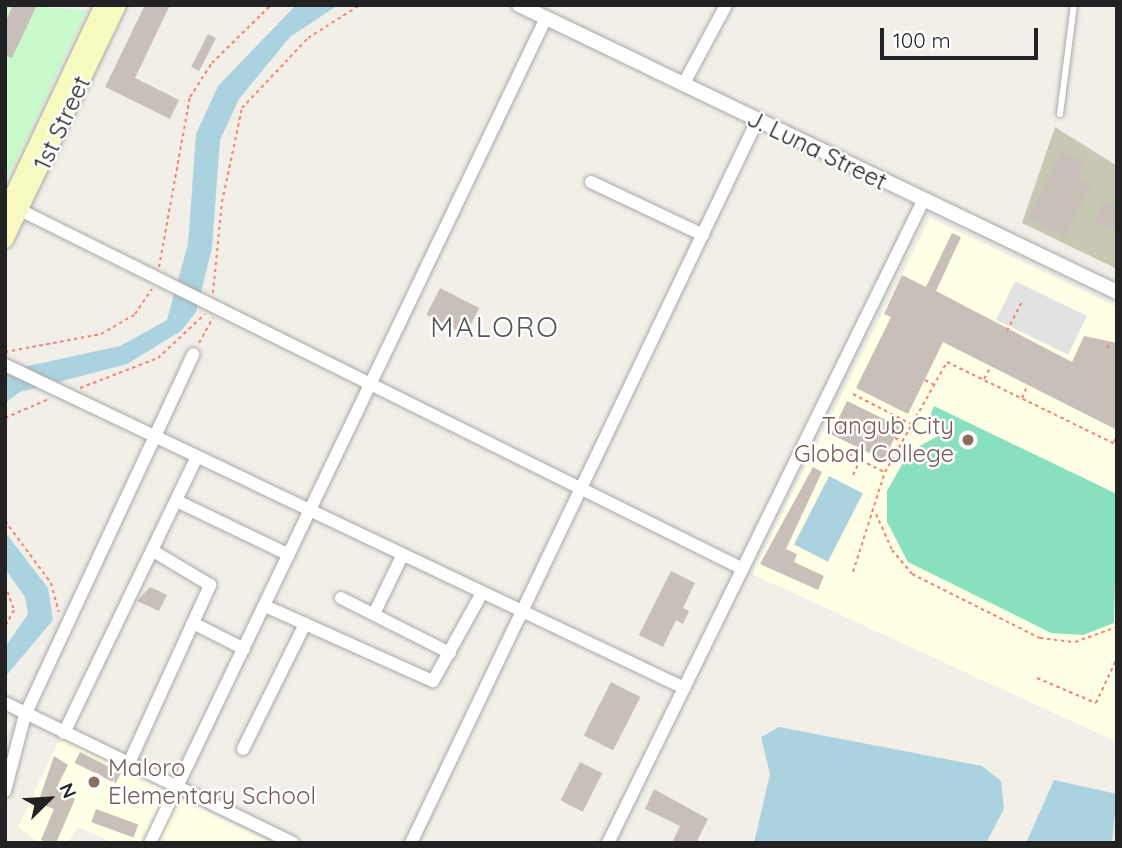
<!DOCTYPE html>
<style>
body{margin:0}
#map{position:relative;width:1122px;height:848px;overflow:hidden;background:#f2efe9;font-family:Quicksand,sans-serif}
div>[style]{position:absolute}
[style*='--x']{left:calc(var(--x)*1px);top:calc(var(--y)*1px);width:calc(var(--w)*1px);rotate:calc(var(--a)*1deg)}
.education>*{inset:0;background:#ffffe5}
.construction>*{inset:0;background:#c7c7b4}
.park>*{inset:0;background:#c8facc}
.pitch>*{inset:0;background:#88e0be}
.parking>*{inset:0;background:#e2e2e2;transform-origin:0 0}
.water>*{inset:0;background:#aad3df;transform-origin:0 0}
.building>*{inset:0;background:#c7bfb8;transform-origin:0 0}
.path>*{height:2px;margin-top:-1px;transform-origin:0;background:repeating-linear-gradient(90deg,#fa8072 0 3.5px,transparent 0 7px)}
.roads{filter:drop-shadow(0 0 2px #a9a9a9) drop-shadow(0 0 2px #a9a9a9)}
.service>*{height:6px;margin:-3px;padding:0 3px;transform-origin:3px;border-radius:3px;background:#fff}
.minor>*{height:12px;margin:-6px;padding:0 6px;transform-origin:6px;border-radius:6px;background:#fff}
.tertiary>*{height:14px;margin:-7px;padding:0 7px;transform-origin:7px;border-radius:7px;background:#fff}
.secondary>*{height:16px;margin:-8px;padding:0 8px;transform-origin:8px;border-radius:8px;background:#f7fabf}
.dots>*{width:19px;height:19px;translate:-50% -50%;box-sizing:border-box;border:4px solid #fff;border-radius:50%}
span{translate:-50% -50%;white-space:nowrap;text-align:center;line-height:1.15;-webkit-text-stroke:5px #fff;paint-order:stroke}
.street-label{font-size:24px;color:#222}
.education-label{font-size:24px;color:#785e54}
.right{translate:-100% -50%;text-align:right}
.left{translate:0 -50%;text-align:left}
.quarter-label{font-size:28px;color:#555;letter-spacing:2px}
.frame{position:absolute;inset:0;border:7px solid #222;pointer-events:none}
.north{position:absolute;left:14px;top:764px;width:70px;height:70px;-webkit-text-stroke:5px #fff;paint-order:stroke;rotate:66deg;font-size:19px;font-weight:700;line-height:28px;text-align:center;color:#222}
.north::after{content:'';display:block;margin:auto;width:24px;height:32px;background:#222;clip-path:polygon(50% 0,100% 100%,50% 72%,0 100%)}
.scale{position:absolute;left:880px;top:28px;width:158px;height:32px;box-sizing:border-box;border:4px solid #222;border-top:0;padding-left:9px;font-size:21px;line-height:24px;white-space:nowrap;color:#222;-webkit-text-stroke:5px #fff;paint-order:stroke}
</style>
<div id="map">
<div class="education">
<i style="clip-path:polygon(930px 218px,1117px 307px,1117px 742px,752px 574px)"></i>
<i style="clip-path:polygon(60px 738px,272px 843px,114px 843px,78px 827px,67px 843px,39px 843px,18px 827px)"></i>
</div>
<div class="construction">
<i style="clip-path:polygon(1055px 127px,1117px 166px,1117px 269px,1022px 223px)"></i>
</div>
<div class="park">
<i style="clip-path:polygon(5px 5px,87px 10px,5px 183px)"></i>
</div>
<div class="pitch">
<i style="clip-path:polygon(934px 406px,1117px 494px,1114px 623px,1083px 635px,1051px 633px,908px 562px,887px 522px,887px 491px,909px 452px,947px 431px,928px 421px)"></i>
</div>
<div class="parking">
<i style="left:1015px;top:281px;width:80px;height:43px;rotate:26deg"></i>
</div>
<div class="water">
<i style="clip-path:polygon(296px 5px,338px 5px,290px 37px,239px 99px,220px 140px,212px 248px,196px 312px,181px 331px,127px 364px,20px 392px,5px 403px,5px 371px,120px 346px,167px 320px,188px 244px,196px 134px,218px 86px)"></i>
<i style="left:829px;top:476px;width:38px;height:77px;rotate:27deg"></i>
<i style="clip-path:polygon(5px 532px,48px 588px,53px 620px,5px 677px,5px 647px,28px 614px,25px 597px,5px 569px)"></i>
<i style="clip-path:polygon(779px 727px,982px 766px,1001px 781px,1004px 809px,986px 843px,754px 843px,770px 774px,761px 737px)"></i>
<i style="clip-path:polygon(1054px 780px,1117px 794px,1112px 843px,1026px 843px)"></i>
</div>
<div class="building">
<i style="clip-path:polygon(13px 5px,37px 5px,12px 58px,5px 55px,5px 23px)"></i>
<i style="clip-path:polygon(145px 5px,170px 5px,135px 78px,179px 100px,170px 119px,105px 87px)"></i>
<i style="left:208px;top:34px;width:9px;height:37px;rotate:27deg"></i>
<i style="clip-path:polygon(1061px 150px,1085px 162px,1077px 178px,1091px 185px,1065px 238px,1028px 218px)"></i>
<i style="clip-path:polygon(1102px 201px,1117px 208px,1117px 231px,1094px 221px)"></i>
<i style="clip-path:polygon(952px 233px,961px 237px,936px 291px,1072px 362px,1084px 336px,1117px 343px,1117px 430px,943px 342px,908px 414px,856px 388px,891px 317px,884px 314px,902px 275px,926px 287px)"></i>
<i style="left:440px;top:288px;width:44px;height:30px;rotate:27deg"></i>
<i style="left:847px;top:401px;width:59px;height:37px;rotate:26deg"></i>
<i style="clip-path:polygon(813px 467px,822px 472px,786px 549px,797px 554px,794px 562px,824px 576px,818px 590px,760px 564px)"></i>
<i style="clip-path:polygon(671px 571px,695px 583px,683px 608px,689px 611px,683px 624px,676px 620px,663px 647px,639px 635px)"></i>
<i style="clip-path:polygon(150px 587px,167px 595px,159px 611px,137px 601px)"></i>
<i style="left:611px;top:682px;width:33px;height:60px;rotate:27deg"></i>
<i style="left:80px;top:752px;width:46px;height:12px;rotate:27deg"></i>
<i style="clip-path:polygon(54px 756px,68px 765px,56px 789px,75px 799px,56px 843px,48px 843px,41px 840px,54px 809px,38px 803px)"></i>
<i style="left:580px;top:762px;width:25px;height:43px;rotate:27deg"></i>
<i style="clip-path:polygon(654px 789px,708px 819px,696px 843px,672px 843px,680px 826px,645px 809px)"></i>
<i style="left:96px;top:809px;width:45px;height:14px;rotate:20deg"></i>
</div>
<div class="path">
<i style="--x:159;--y:267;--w:173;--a:-79.7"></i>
<i style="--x:190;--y:97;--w:40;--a:-57.1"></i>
<i style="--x:212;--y:63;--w:83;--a:-44.5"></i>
<i style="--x:213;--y:293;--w:91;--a:-84.4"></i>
<i style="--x:222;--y:202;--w:96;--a:-78"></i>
<i style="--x:242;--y:108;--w:96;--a:-46.7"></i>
<i style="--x:308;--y:38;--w:62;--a:-32.4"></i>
<i style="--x:1007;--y:331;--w:34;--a:-63"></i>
<i style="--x:199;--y:343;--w:29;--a:-61"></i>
<i style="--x:1107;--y:348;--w:4;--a:-63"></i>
<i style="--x:5;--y:352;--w:98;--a:-10.6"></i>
<i style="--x:101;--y:334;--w:39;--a:-30"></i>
<i style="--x:135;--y:314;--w:30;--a:-56"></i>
<i style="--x:984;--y:379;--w:13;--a:-61"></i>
<i style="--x:925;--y:380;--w:9;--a:27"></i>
<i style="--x:80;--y:388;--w:84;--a:-21"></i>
<i style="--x:158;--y:358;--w:64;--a:-43.1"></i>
<i style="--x:853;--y:394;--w:65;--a:27.3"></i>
<i style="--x:1022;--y:398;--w:13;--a:-67"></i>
<i style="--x:5;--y:418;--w:48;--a:-23.4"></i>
<i style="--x:895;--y:438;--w:7;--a:27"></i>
<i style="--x:1114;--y:442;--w:7;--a:-63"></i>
<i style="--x:830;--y:444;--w:61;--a:27.4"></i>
<i style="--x:853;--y:475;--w:17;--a:-65"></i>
<i style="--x:876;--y:514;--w:39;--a:66"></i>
<i style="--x:892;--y:550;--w:31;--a:50"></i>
<i style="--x:912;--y:574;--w:143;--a:26.6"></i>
<i style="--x:1040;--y:638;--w:35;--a:7"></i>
<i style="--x:1075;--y:642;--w:45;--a:-19.7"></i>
<i style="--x:5;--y:521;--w:77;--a:53.4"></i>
<i style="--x:51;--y:583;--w:30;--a:75"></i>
<i style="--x:853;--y:572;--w:105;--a:-72.3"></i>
<i style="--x:885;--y:472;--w:126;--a:-60.6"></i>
<i style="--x:947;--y:362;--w:189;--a:26"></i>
<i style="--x:5;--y:585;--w:27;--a:70"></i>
<i style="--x:14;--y:610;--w:18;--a:119"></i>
<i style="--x:1037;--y:678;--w:64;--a:23"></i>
<i style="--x:1096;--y:703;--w:50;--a:-65"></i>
</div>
<div class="roads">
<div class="service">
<i style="--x:1060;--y:114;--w:110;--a:-82.7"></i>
</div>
<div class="minor">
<i style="--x:683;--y:85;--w:91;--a:-61.7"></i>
<i style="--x:591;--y:182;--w:124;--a:25.3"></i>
<i style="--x:12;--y:206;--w:816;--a:26.41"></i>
<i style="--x:5;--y:365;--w:752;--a:25.44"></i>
<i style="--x:177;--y:501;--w:124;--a:25.7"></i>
<i style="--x:341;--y:598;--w:122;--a:26.8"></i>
<i style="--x:265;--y:606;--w:184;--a:24.1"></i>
<i style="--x:433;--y:681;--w:101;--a:-60.9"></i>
<i style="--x:374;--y:614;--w:64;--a:-64.2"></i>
<i style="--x:195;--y:624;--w:55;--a:27"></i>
<i style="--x:5;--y:703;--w:320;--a:25.9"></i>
<i style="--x:64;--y:733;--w:304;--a:-64.3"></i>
<i style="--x:243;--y:749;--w:140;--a:-63.6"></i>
<i style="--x:129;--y:763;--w:196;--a:-65.5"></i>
<i style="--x:210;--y:585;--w:66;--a:-149.2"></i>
<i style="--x:5;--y:791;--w:79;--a:-75.3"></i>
<i style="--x:25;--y:715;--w:398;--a:-65"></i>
<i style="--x:150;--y:843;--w:915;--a:-64.36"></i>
<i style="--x:411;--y:843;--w:801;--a:-64.4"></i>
<i style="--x:608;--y:843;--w:715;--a:-63.86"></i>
</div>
<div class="tertiary">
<i style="--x:519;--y:5;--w:663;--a:25.64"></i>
</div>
<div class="secondary">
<i style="--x:5;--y:212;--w:229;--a:-64.7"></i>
<i style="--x:5;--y:240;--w:261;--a:-64.3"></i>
</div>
</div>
<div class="dots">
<i style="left:968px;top:440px;background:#8d6e63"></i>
<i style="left:94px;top:782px;background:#8d6e63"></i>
</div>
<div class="street-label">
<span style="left:62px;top:123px;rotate:-65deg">1st Street</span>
<span style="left:817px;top:150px;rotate:26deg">J. Luna Street</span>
</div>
<div class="education-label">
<span class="right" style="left:954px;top:440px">Tangub City<br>Global College</span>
<span class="left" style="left:108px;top:782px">Maloro<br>Elementary School</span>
</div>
<div class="quarter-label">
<span style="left:495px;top:327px">MALORO</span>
</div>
<div class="frame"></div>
<div class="north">N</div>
<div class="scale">100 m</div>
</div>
